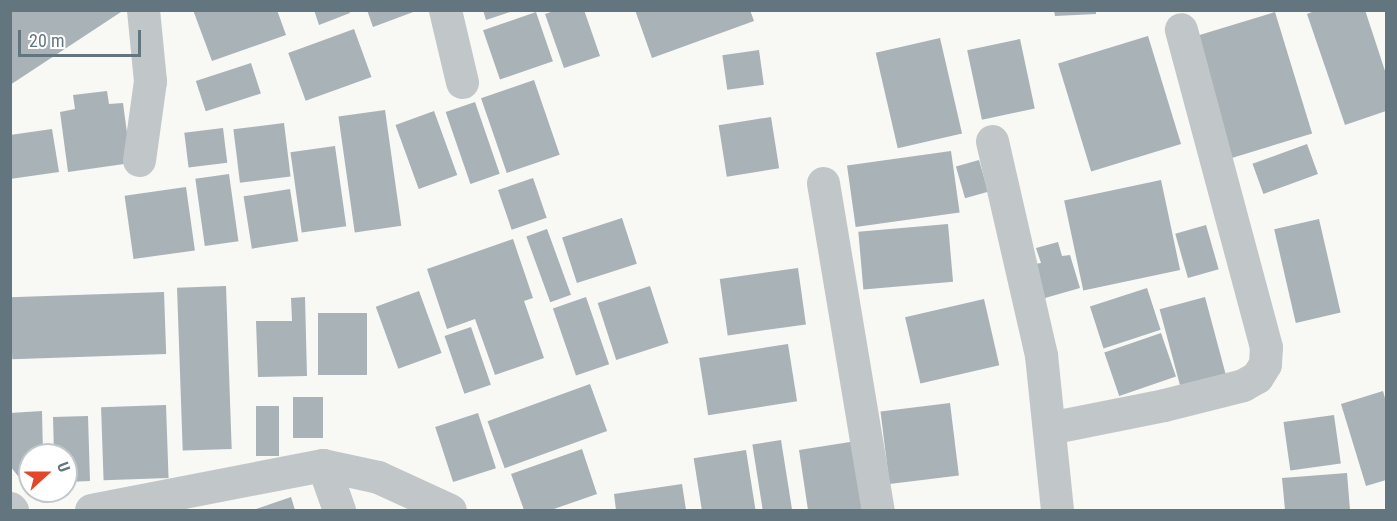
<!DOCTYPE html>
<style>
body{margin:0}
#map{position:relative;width:1397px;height:521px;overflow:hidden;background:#f8f8f5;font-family:"Roboto Condensed",sans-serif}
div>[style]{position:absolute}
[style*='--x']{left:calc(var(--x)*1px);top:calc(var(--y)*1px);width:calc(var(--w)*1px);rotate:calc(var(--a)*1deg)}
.building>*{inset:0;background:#a8b2b7;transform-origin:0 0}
.minor>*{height:33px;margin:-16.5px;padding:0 16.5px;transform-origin:16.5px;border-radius:16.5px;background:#c1c6c9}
span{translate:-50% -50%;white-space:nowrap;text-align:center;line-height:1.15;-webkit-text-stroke:6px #fff;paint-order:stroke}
.frame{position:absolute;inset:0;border:12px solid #637680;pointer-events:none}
.north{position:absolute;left:18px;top:443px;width:60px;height:60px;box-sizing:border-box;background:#fff;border:2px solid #c1c8cc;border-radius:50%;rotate:69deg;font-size:16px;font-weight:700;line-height:24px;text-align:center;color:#637680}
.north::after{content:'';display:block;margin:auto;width:21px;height:27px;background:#e44629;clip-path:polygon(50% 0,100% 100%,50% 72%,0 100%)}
.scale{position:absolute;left:18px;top:30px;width:123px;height:27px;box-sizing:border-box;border:3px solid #637680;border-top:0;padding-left:8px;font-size:18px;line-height:21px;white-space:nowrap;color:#637680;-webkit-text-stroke:4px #fff;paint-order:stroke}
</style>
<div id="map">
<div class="building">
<i style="clip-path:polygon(10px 10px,124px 10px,10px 85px)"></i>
<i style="clip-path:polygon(193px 10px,277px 10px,286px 35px,212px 61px)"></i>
<i style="clip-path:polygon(314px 10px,349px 10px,350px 13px,319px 25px)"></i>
<i style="clip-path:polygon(367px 10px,416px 10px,416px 11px,373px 27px)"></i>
<i style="clip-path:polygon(483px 10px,513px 10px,513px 11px,486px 20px)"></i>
<i style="clip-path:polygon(557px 10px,584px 10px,600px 56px,564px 68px,545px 14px)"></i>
<i style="clip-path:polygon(635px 10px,750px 10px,754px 21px,652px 58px)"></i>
<i style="clip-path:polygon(1054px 10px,1096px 10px,1096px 14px,1055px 16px)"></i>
<i style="clip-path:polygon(1317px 10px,1365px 10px,1386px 74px,1386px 111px,1345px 125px,1307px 14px)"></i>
<i style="left:536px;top:12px;width:52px;height:56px;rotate:71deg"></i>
<i style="left:1275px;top:12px;width:127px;height:84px;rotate:73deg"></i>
<i style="left:354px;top:29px;width:51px;height:70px;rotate:70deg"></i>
<i style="left:1148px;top:36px;width:113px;height:94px;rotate:73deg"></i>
<i style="left:940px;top:38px;width:98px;height:66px;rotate:77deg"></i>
<i style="left:1020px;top:39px;width:71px;height:54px;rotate:78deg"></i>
<i style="left:759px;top:50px;width:35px;height:37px;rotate:82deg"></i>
<i style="left:251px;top:63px;width:32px;height:58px;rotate:72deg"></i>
<i style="left:534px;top:80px;width:79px;height:56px;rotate:71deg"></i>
<i style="clip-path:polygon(107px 91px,109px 104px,123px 103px,131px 163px,68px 172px,60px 112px,75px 109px,73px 95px)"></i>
<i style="left:475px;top:102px;width:76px;height:31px;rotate:71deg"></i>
<i style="left:385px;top:110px;width:117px;height:47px;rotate:82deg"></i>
<i style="left:434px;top:111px;width:68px;height:41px;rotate:70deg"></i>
<i style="left:771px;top:117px;width:52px;height:53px;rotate:81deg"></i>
<i style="left:284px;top:123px;width:54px;height:51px;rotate:83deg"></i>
<i style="left:223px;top:128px;width:35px;height:39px;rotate:83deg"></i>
<i style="clip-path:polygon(52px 129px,59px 172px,10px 179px,10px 135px)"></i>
<i style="left:1307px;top:144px;width:32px;height:58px;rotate:70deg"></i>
<i style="left:335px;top:146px;width:81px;height:45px;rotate:82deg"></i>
<i style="left:951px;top:151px;width:62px;height:105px;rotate:82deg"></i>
<i style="left:979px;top:160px;width:33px;height:24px;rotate:74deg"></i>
<i style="left:229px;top:174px;width:68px;height:34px;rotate:82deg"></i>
<i style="left:533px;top:178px;width:42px;height:37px;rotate:71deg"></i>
<i style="left:1161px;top:180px;width:92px;height:99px;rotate:78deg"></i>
<i style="left:186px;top:187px;width:64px;height:62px;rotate:82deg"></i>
<i style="left:290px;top:189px;width:53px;height:47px;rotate:81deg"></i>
<i style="left:622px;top:218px;width:48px;height:63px;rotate:72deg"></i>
<i style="left:1319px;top:219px;width:96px;height:46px;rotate:77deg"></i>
<i style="left:948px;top:224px;width:58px;height:90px;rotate:85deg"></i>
<i style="left:1206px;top:225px;width:46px;height:32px;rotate:74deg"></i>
<i style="left:547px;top:229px;width:70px;height:22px;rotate:70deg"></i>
<i style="clip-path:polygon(513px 239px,533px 298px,524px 301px,544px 358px,495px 375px,475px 319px,447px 329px,427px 269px)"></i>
<i style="clip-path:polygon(1058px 242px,1062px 256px,1070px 255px,1080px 288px,1045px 298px,1035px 264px,1041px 263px,1036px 248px)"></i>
<i style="left:798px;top:268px;width:57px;height:79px;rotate:82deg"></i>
<i style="left:226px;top:286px;width:163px;height:49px;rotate:88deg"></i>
<i style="left:650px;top:286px;width:60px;height:55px;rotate:72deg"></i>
<i style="left:1147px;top:288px;width:44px;height:60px;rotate:72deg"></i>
<i style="left:419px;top:291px;width:66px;height:46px;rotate:70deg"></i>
<i style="left:164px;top:292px;width:62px;height:154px;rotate:88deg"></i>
<i style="clip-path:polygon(305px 297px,307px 376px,258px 377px,256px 321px,292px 321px,291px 298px)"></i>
<i style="left:586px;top:297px;width:71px;height:35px;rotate:71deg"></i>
<i style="left:1205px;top:297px;width:83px;height:47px;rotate:75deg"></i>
<i style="left:984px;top:299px;width:68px;height:81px;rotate:77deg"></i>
<i style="left:318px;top:313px;width:49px;height:62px"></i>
<i style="left:471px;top:327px;width:61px;height:28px;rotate:71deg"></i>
<i style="left:1161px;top:333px;width:46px;height:60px;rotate:71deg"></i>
<i style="left:788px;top:344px;width:58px;height:90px;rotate:81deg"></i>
<i style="left:590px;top:384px;width:50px;height:109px;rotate:70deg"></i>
<i style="clip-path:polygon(1383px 391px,1386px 402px,1386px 480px,1366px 486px,1341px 404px)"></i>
<i style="left:293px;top:397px;width:30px;height:41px"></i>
<i style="left:950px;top:403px;width:73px;height:70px;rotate:83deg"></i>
<i style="left:166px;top:405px;width:73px;height:65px;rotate:88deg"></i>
<i style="left:256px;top:406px;width:23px;height:50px"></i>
<i style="clip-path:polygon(42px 411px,43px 455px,30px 455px,30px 476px,18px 476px,10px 466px,10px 413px)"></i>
<i style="left:478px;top:413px;width:58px;height:45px;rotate:72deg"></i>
<i style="left:1334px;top:415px;width:49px;height:51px;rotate:82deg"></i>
<i style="clip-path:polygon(88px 416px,90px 481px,66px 482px,66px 455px,54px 455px,53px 417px)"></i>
<i style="left:781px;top:440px;width:71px;height:29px;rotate:81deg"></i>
<i style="clip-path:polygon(863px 440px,874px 510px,808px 510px,799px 450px)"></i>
<i style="clip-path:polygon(582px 449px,597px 494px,551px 510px,524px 510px,511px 474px)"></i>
<i style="left:746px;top:450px;width:61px;height:53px;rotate:81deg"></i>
<i style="clip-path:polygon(1347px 473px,1350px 510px,1285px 510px,1282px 478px)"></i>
<i style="clip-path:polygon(682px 484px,686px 510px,616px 510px,614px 494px)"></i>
<i style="clip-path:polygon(291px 497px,295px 510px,253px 510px)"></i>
</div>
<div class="minor">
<i style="--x:445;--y:10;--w:74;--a:76.7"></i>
<i style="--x:992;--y:141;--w:220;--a:77.1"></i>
<i style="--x:1041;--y:355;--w:156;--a:84.1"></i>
<i style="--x:139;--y:160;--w:80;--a:-82.1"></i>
<i style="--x:150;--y:81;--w:71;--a:-95.6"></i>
<i style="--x:823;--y:183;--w:332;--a:80.5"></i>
<i style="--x:1049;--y:428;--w:117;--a:-11.3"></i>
<i style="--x:1164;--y:405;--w:81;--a:-14.2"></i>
<i style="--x:1243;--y:385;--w:16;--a:-30"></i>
<i style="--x:1257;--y:377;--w:15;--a:-58"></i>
<i style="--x:1265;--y:364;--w:17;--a:-87"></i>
<i style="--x:1266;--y:347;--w:329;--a:-105"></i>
<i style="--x:323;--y:465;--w:48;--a:70.4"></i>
<i style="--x:10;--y:508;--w:3;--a:45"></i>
<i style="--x:91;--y:510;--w:236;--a:-11"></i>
<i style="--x:323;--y:465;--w:56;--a:12.3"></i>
<i style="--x:378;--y:477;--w:79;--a:24.6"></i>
</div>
<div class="frame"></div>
<div class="north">U</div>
<div class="scale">20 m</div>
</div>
